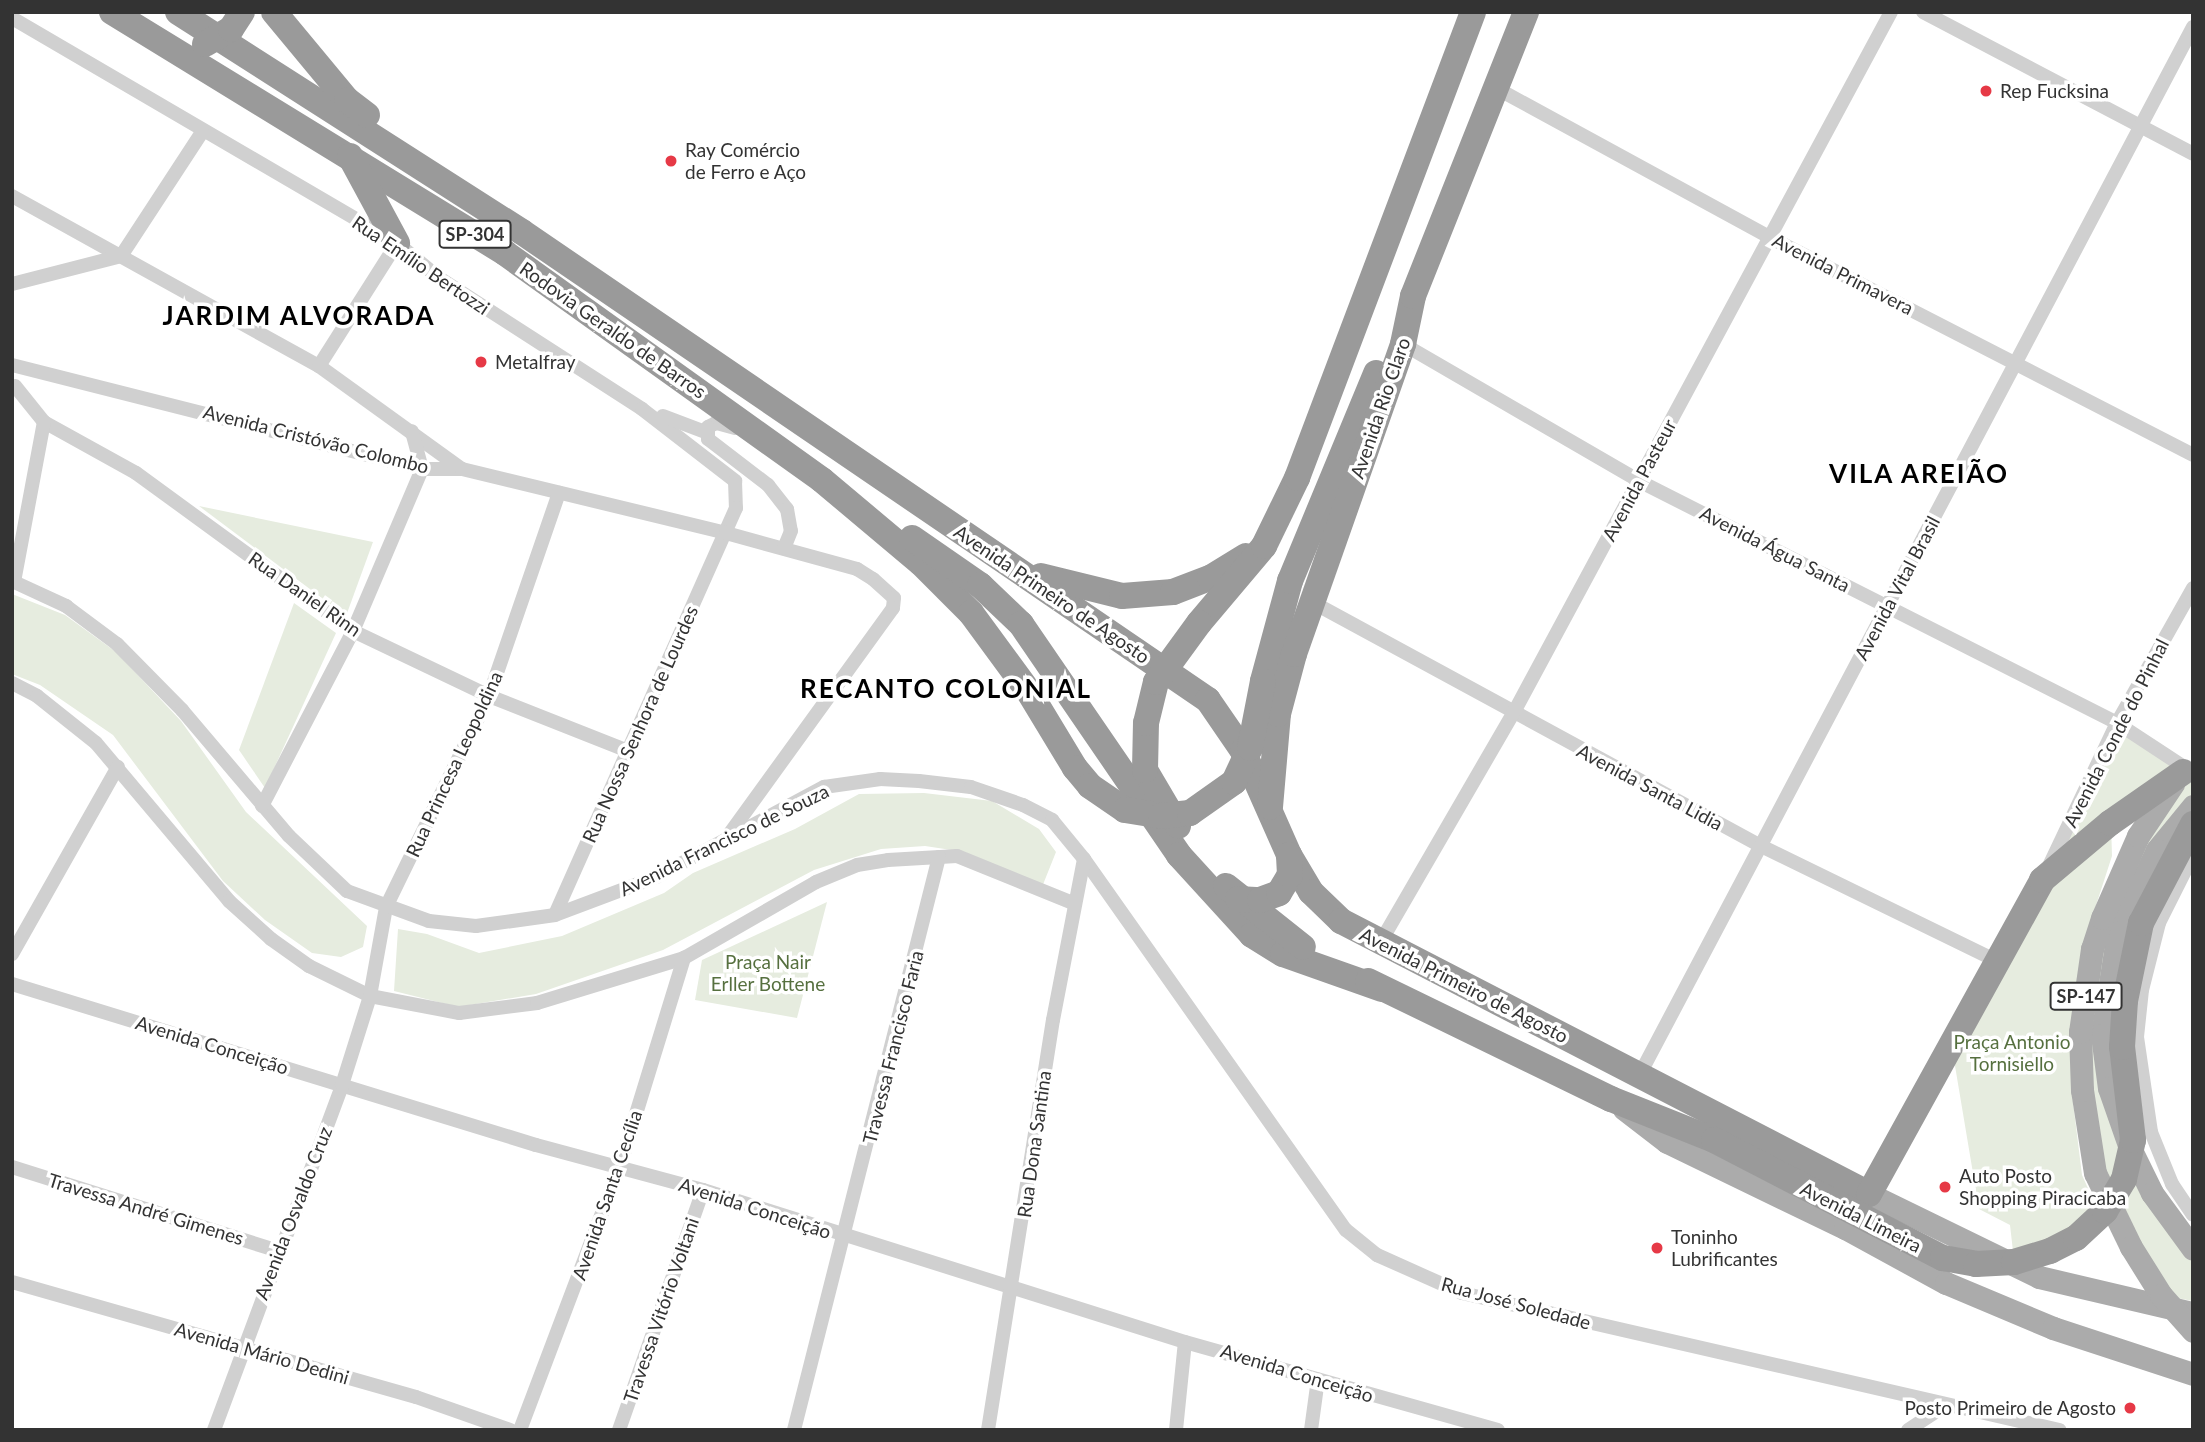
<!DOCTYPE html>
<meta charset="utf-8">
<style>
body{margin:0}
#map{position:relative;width:2205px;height:1442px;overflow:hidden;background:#fff;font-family:Lato,sans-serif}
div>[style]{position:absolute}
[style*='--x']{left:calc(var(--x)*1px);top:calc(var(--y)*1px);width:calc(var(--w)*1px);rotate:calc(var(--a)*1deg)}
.green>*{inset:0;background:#e6ecdf}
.street>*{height:14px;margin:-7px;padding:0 7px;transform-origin:7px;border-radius:7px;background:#d0d0d0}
.primary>*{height:23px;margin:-11.5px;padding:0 11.5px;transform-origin:11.5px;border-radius:11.5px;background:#ababab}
.highway>*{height:26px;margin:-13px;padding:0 13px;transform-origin:13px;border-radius:13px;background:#9a9a9a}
.primary-bridge>*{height:23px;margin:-11.5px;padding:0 11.5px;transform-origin:11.5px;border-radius:11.5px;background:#ababab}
.highway-bridge>*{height:26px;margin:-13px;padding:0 13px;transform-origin:13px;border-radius:13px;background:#9a9a9a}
.dots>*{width:19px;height:19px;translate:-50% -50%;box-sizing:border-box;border:4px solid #fff;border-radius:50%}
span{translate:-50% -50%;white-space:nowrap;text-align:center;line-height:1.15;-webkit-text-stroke:7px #fff;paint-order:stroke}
.shield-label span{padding:2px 5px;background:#fff;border:2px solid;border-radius:5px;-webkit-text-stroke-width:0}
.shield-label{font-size:18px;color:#333;font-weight:700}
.poi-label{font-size:19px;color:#333}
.left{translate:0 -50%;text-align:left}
.right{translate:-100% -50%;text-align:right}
.street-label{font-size:19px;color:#333}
.park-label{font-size:19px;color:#56703f}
.district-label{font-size:26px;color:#000;font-weight:700;letter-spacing:2px}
.frame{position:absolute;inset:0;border:14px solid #333;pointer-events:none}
</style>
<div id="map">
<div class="green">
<i style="clip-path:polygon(199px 506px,373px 542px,346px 616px)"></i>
<i style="clip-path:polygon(12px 594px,65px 615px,116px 652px,181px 721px,246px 812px,367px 926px,363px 947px,341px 957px,312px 953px,265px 920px,223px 881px,113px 735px,40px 685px,12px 674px)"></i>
<i style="clip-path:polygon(294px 603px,336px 633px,265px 788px,239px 750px)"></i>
<i style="clip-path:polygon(2117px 723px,2173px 767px,2111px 823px,2112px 856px,2087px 933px,2071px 1086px,2082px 1175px,2100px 1215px,2014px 1260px,2010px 1225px,1979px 1209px,1951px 1042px)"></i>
<i style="clip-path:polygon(2193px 764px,2193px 806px,2109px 1088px,2193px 1249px,2193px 1301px,2161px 1295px,2101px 1192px,2082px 1090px,2102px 918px)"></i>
<i style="clip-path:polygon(924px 793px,992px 801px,1039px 829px,1056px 852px,1042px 887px,958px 851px,925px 846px,881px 849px,814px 870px,663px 950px,536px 994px,458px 1007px,394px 991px,398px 929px,427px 934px,479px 953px,562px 936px,664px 893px,693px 873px,795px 829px,859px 794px)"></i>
<i style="clip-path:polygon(827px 902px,797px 1018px,695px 1000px,702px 960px)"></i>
</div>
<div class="street">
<i style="--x:1923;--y:12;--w:305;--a:27.7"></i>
<i style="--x:12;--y:18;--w:446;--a:30.3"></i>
<i style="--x:397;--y:243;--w:55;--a:39.8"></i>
<i style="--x:439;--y:278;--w:242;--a:32.8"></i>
<i style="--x:642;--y:409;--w:118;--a:37.7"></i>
<i style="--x:735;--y:481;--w:27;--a:88"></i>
<i style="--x:736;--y:508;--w:445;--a:114"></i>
<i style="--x:1496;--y:88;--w:311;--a:28.6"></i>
<i style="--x:1769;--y:237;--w:477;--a:27.2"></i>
<i style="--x:12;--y:196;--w:351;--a:29"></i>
<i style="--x:319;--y:366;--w:176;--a:35.8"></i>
<i style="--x:12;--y:284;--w:113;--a:-14.4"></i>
<i style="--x:121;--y:256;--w:148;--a:-56.8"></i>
<i style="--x:1403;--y:344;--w:273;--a:30.1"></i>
<i style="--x:1639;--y:481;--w:536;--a:26.85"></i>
<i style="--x:2117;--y:723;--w:84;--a:33.3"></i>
<i style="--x:12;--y:365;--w:423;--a:14.2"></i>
<i style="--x:422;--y:469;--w:40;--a:0"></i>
<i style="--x:462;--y:469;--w:272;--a:13.6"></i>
<i style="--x:726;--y:533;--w:136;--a:15.4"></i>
<i style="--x:857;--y:569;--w:19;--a:32"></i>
<i style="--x:873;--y:579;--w:28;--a:42"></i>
<i style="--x:894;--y:598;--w:10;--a:96"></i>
<i style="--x:893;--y:608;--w:281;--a:125.9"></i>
<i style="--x:319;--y:366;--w:146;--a:-57.6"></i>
<i style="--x:15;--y:386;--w:46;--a:51.1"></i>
<i style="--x:44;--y:422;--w:105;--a:29"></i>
<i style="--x:136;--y:473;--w:268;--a:36.1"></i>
<i style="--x:353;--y:631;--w:151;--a:25.5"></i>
<i style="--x:489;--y:696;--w:149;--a:21.6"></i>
<i style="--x:663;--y:416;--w:48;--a:20.7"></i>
<i style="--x:735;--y:428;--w:20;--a:-165"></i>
<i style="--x:716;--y:423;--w:9;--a:153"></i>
<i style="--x:708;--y:427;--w:12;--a:90"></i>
<i style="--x:708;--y:439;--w:76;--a:37.5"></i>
<i style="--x:768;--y:485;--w:31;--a:52"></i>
<i style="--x:787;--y:509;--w:22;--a:80"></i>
<i style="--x:791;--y:531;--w:18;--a:112"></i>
<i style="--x:12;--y:581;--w:60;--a:24.8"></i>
<i style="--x:66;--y:606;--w:64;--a:36.7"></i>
<i style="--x:117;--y:644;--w:93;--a:45.4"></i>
<i style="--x:182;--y:710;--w:165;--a:49.7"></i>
<i style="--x:289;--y:836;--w:80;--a:43.5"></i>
<i style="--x:347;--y:891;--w:87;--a:20.1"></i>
<i style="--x:429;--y:921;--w:47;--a:6.1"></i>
<i style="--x:476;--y:926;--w:80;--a:-7.9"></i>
<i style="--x:555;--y:915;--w:108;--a:-20.6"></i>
<i style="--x:656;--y:877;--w:191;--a:-28.2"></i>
<i style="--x:824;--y:787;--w:57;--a:-8.1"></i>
<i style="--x:880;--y:779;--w:39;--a:3"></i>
<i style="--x:919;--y:781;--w:52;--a:6.6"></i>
<i style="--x:971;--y:787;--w:55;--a:19.1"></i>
<i style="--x:1023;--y:805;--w:33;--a:27"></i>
<i style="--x:1052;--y:820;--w:50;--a:50.6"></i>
<i style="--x:1084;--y:859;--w:454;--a:54.8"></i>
<i style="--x:1346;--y:1230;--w:40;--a:39"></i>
<i style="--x:1377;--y:1255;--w:93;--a:24.1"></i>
<i style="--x:1462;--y:1293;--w:613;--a:12.92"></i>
<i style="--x:14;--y:582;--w:163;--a:-79.4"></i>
<i style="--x:1312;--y:602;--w:509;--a:28.53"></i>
<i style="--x:1759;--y:845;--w:263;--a:26"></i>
<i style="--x:12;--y:683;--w:28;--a:27"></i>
<i style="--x:37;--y:696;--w:75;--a:38.5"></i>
<i style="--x:96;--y:743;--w:207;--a:49.9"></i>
<i style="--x:229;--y:901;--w:57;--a:42.1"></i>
<i style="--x:271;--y:939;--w:47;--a:35.4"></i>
<i style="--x:309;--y:966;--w:68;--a:26.2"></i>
<i style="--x:370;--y:996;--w:91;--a:10.8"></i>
<i style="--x:459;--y:1013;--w:79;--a:-7.3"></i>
<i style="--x:537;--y:1003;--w:154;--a:-17"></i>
<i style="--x:684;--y:958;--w:152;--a:-29.9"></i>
<i style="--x:816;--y:882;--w:44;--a:-22.5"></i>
<i style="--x:857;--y:865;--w:31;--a:-9"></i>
<i style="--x:888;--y:860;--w:69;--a:-3.3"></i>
<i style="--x:957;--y:856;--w:127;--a:22.1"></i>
<i style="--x:262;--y:806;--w:197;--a:-62.5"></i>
<i style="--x:353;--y:631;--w:176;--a:-66.9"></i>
<i style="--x:422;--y:469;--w:39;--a:-105"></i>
<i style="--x:2193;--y:855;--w:76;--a:116.6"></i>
<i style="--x:2159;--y:923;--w:69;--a:104.2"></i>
<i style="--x:2142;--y:990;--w:47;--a:96.1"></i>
<i style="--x:2137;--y:1037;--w:96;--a:81.6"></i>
<i style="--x:2151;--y:1132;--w:56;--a:68"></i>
<i style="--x:2172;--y:1184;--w:37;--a:56"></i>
<i style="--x:2049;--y:866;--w:158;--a:-64.6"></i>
<i style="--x:2117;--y:723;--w:155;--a:-60.6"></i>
<i style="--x:1380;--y:943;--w:265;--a:-59.9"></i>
<i style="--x:1513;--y:714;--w:797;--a:-61.7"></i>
<i style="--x:12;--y:954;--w:215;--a:-60.5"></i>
<i style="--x:12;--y:984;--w:548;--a:17.08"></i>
<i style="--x:536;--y:1145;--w:173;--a:15.1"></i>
<i style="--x:703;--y:1190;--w:505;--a:17.5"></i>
<i style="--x:1185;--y:1342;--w:325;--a:15.7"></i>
<i style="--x:1640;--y:1074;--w:1184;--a:-62.16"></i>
<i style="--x:12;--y:1167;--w:280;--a:17.5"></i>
<i style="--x:12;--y:1282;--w:420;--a:15.9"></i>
<i style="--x:416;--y:1397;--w:100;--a:19.3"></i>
<i style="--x:214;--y:1430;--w:368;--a:-69.6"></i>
<i style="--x:342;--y:1085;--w:93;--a:-72.5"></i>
<i style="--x:370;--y:996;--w:90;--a:-79.8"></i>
<i style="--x:386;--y:907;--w:235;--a:-64"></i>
<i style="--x:489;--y:696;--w:215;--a:-71"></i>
<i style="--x:520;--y:1430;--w:282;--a:-69.3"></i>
<i style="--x:620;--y:1166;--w:218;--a:-72.9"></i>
<i style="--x:619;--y:1430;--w:254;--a:-70.7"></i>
<i style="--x:794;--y:1430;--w:591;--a:-75.8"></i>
<i style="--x:988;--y:1430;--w:415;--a:-81"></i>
<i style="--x:1053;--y:1020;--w:164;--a:-79.1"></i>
<i style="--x:1176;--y:1430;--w:88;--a:-84.2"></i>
<i style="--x:1311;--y:1430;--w:51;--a:-82.2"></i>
<i style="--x:1908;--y:1430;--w:42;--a:-33.3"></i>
</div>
<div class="primary">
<i style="--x:2193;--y:806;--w:57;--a:129.3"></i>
<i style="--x:2157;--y:850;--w:91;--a:115.4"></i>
<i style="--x:2118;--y:932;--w:104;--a:98.8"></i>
<i style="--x:2102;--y:1035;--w:53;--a:82.5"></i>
<i style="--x:2109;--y:1088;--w:64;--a:70.7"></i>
<i style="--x:2130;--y:1148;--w:50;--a:63.9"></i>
<i style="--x:2152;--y:1193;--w:69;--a:53.8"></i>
<i style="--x:1624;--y:1109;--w:54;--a:37.5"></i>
<i style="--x:1667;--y:1142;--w:198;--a:25.8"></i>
<i style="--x:1845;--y:1228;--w:115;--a:28.6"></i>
<i style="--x:1946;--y:1283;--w:116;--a:22.8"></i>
<i style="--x:2053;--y:1328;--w:147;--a:18.2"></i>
<i style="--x:1869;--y:1194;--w:189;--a:26"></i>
<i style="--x:2039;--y:1277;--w:158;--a:13.2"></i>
<i style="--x:2131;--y:1247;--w:82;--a:-115.9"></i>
<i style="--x:2095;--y:1173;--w:84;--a:-98.9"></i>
<i style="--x:2082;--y:1090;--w:58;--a:-92"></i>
<i style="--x:2080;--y:1032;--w:84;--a:-81.8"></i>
<i style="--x:2092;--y:949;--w:33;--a:-72"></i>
<i style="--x:2102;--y:918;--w:90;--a:-66.3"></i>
<i style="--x:2138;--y:836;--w:63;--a:-56.1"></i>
</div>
<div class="highway">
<i style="--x:112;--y:12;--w:461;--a:31.5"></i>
<i style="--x:505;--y:253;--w:390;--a:35.6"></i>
<i style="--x:822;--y:480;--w:129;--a:40"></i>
<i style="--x:921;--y:563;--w:71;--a:45"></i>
<i style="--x:178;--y:12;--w:408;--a:32.6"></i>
<i style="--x:522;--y:232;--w:830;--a:34.3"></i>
<i style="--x:1208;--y:700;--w:62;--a:55.5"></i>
<i style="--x:1243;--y:751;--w:114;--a:66.1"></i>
<i style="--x:1289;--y:855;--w:43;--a:59.3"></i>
<i style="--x:1311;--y:892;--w:42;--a:44"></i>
<i style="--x:1341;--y:921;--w:594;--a:27.34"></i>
<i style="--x:1869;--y:1194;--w:359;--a:-61.1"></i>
<i style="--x:2042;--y:880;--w:89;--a:-40"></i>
<i style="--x:2110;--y:823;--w:89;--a:-34.9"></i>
<i style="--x:274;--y:12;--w:114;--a:50.3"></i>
<i style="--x:347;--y:100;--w:25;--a:37"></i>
<i style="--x:205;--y:44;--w:30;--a:-30"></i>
<i style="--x:231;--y:29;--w:20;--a:-57"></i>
<i style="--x:350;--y:156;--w:99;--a:61.6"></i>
<i style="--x:912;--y:538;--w:83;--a:34.7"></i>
<i style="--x:980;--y:585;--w:57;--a:43.6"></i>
<i style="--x:1021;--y:624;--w:280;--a:55.6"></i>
<i style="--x:1179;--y:855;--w:108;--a:47.6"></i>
<i style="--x:1252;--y:935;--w:36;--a:32"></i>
<i style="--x:1283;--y:954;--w:105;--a:19.5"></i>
<i style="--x:1041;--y:576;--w:83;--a:13.9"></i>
<i style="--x:1122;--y:596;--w:51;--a:-4.5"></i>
<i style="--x:1173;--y:592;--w:40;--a:-21"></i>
<i style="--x:1210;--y:578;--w:42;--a:-31.4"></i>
<i style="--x:1199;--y:623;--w:101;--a:-49.8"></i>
<i style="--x:1264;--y:546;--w:76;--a:-64.1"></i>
<i style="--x:1297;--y:478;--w:498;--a:-69.3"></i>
<i style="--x:1263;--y:681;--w:104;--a:-74.9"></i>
<i style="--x:1290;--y:581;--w:225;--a:-67.5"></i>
<i style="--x:1145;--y:770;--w:65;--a:59.5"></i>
<i style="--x:1270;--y:807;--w:93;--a:-85.1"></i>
<i style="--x:1278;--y:714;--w:62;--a:-75.1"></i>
<i style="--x:1294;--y:654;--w:329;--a:-70.6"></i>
<i style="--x:1403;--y:344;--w:49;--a:-78.2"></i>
<i style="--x:1413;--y:296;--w:306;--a:-68.3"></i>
<i style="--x:1226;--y:886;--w:98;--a:38.4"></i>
<i style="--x:1238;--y:899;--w:22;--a:3"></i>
<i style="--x:1260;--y:900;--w:20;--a:-20"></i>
<i style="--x:1279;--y:893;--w:21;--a:-59"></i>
<i style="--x:1290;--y:875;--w:20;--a:-93"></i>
<i style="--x:1368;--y:981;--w:270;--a:25.9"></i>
<i style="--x:1611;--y:1099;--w:111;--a:21.7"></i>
<i style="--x:2125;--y:1001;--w:80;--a:-78.4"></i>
<i style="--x:2141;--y:923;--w:112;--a:-62.3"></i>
</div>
<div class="primary-bridge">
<i style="--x:2131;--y:1247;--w:57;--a:58"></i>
<i style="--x:2161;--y:1295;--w:48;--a:48.4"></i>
</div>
<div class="highway-bridge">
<i style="--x:971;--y:613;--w:98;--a:53.7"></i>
<i style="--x:1029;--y:692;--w:89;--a:58.8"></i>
<i style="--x:1075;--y:768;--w:23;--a:50"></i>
<i style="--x:1090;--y:786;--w:42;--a:34.4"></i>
<i style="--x:1125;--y:810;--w:36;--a:9"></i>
<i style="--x:1161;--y:816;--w:29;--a:-6"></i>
<i style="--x:1190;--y:813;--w:54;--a:-35.2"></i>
<i style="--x:1234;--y:782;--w:38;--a:-65"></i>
<i style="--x:1250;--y:748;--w:68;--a:-79"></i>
<i style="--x:1145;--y:770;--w:47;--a:-88.8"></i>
<i style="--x:1146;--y:723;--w:42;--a:-76.3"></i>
<i style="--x:1156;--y:682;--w:73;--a:-53.9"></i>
<i style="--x:1714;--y:1140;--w:258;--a:27.3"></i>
<i style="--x:1943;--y:1258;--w:34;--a:10"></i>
<i style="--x:1976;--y:1264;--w:38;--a:-3"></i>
<i style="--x:2014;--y:1262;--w:38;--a:-17"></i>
<i style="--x:2050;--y:1251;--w:29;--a:-27"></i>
<i style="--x:2076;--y:1238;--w:40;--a:-43"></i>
<i style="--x:2105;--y:1211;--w:37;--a:-59"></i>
<i style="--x:2124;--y:1179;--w:40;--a:-77"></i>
<i style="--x:2133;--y:1140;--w:94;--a:-96.7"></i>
<i style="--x:2122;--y:1047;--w:46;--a:-86.3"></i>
</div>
<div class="dots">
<i style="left:1986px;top:91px;background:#e63946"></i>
<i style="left:671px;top:161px;background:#e63946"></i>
<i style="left:481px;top:362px;background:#e63946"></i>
<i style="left:1945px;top:1187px;background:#e63946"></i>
<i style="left:1657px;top:1248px;background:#e63946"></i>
<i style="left:2130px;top:1408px;background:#e63946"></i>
</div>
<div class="shield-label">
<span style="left:475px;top:234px">SP-304</span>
<span style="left:2086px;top:996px">SP-147</span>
</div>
<div class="poi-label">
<span class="left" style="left:2000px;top:91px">Rep Fucksina</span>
<span class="left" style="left:685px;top:161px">Ray Comércio<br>de Ferro e Aço</span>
<span class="left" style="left:495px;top:362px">Metalfray</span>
<span class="left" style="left:1959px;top:1187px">Auto Posto<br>Shopping Piracicaba</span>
<span class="left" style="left:1671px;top:1248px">Toninho<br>Lubrificantes</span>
<span class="right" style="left:2116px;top:1408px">Posto Primeiro de Agosto</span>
</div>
<div class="street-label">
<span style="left:421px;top:265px;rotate:34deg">Rua Emílio Bertozzi</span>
<span style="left:1843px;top:274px;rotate:27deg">Avenida Primavera</span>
<span style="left:613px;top:330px;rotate:35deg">Rodovia Geraldo de Barros</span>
<span style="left:1380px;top:408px;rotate:-71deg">Avenida Rio Claro</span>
<span style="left:316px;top:439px;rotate:14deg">Avenida Cristóvão Colombo</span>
<span style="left:1639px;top:480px;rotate:-62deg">Avenida Pasteur</span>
<span style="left:1775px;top:549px;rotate:27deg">Avenida Água Santa</span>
<span style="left:1897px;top:588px;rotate:-62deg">Avenida Vital Brasil</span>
<span style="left:305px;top:594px;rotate:35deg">Rua Daniel Rinn</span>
<span style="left:1052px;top:594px;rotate:34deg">Avenida Primeiro de Agosto</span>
<span style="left:640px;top:724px;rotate:-66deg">Rua Nossa Senhora de Lourdes</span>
<span style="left:2116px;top:733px;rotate:-63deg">Avenida Conde do Pinhal</span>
<span style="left:454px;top:764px;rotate:-65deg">Rua Princesa Leopoldina</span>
<span style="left:1650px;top:787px;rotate:28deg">Avenida Santa Lidia</span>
<span style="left:724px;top:840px;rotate:-26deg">Avenida Francisco de Souza</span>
<span style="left:1464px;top:985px;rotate:27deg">Avenida Primeiro de Agosto</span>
<span style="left:212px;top:1045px;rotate:17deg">Avenida Conceição</span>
<span style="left:893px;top:1047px;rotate:-76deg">Travessa Francisco Faria</span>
<span style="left:1034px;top:1144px;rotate:-82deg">Rua Dona Santina</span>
<span style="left:607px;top:1195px;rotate:-71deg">Avenida Santa Cecília</span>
<span style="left:755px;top:1208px;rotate:18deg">Avenida Conceição</span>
<span style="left:146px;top:1209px;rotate:17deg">Travessa André Gimenes</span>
<span style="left:293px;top:1213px;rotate:-69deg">Avenida Osvaldo Cruz</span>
<span style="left:1861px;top:1217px;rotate:27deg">Avenida Limeira</span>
<span style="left:1516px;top:1303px;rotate:15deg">Rua José Soledade</span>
<span style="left:661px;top:1310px;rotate:-71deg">Travessa Vitório Voltani</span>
<span style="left:262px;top:1353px;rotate:16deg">Avenida Mário Dedini</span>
<span style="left:1297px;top:1373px;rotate:17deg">Avenida Conceição</span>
</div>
<div class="park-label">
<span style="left:768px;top:973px">Praça Nair<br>Erller Bottene</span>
<span style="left:2012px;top:1053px">Praça Antonio<br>Tornisiello</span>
</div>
<div class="district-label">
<span style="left:299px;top:316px">JARDIM ALVORADA</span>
<span style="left:1919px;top:474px">VILA AREIÃO</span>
<span style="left:946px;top:689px">RECANTO COLONIAL</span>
</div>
<div class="frame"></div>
</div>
